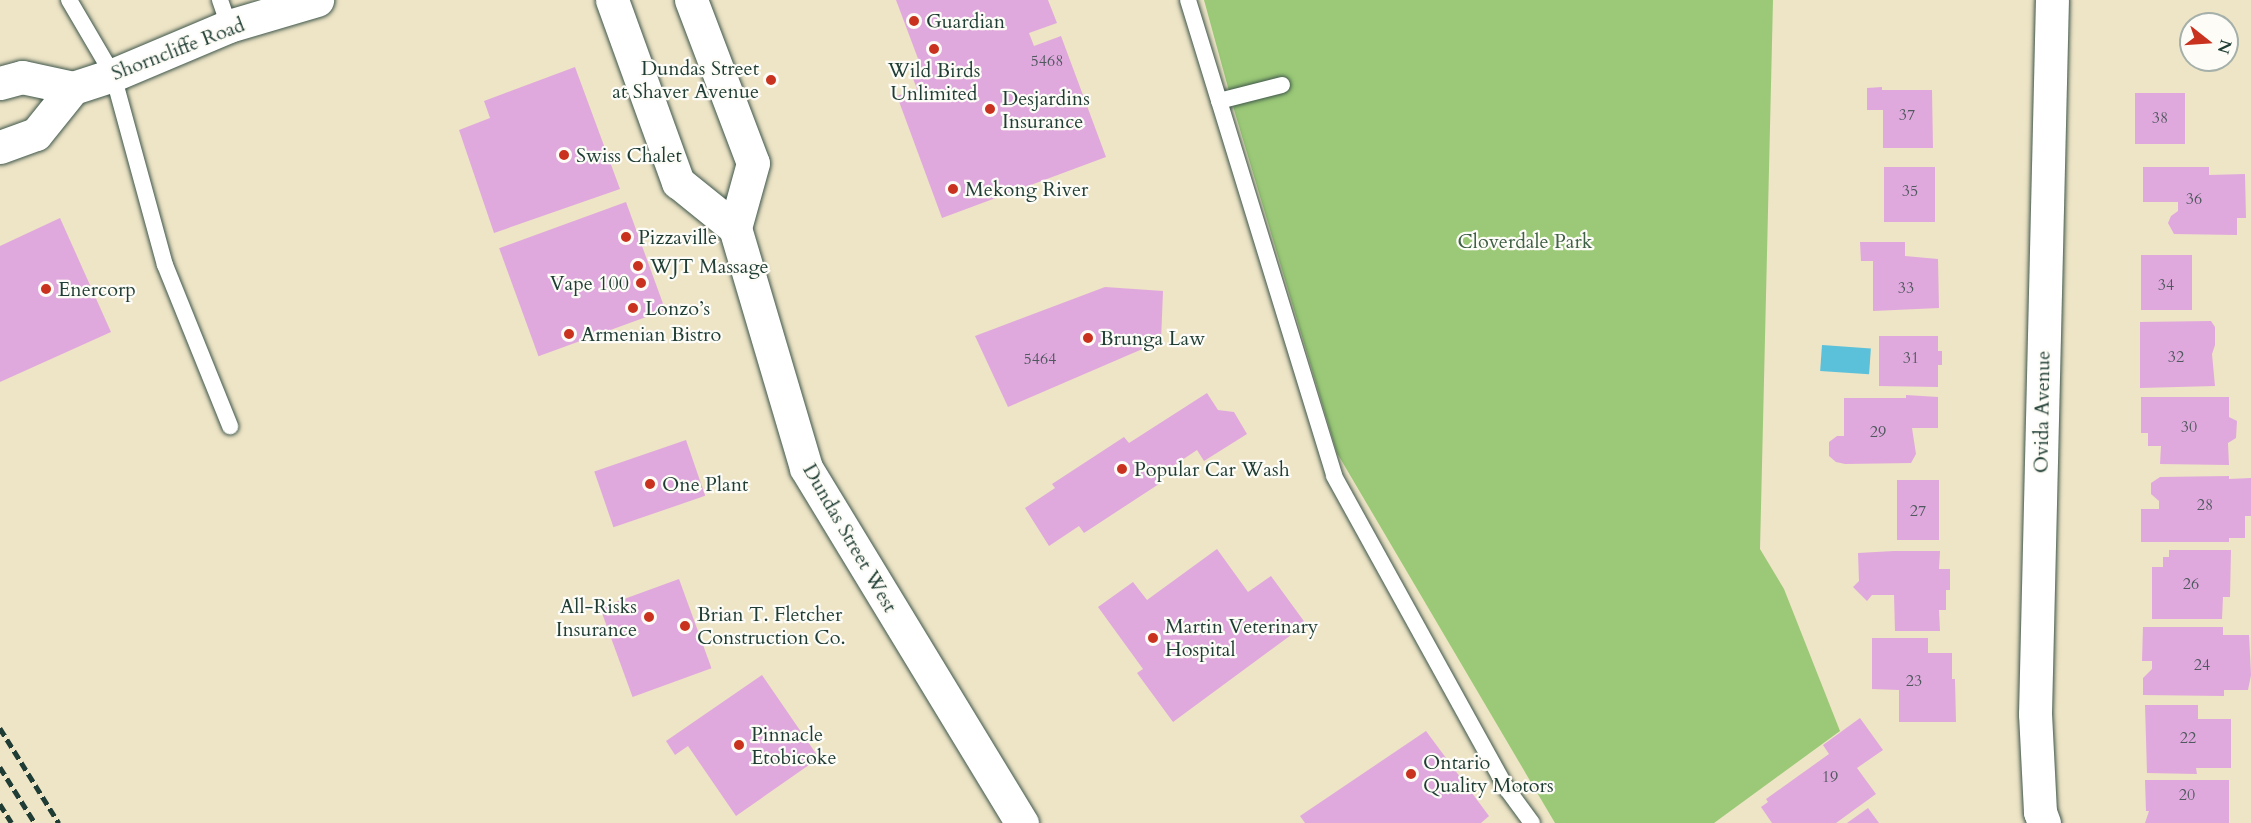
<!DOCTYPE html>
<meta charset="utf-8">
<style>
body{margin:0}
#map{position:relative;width:2251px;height:823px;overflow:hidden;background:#eee4c6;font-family:Cardo,serif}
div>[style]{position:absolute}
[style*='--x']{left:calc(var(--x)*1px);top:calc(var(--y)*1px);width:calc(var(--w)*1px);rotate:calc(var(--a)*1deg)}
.green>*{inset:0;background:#9bc977}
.water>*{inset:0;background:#5bc0d9;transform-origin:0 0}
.building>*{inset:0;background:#e0a9dd;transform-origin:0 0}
.roads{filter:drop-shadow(0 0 2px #3e564a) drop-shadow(0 0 2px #3e564a)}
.lane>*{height:16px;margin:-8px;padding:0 8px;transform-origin:8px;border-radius:8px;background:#fff}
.street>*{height:33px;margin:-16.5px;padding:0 16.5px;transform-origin:16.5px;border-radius:16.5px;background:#fff}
.secondary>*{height:33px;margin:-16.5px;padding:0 16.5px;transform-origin:16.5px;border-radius:16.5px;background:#fff}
.primary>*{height:33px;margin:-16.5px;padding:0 16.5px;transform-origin:16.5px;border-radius:16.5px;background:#fff}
.rail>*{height:4.5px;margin-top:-2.25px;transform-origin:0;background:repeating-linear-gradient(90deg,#1f3d34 0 9px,transparent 0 13.5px)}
.dots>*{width:16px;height:16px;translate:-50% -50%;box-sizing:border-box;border:3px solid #fdfcf7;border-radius:50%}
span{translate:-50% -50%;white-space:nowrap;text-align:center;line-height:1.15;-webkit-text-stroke:4.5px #fdfcf7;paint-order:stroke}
.number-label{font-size:16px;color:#4f585e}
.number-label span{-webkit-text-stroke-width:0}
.poi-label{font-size:20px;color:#1f3d34}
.left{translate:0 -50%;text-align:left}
.right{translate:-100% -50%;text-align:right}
.street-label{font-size:20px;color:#1f3d34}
.park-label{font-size:20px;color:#3e6045}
.north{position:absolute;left:2179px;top:12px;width:60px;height:60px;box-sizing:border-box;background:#fdfcf7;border:2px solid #a4b0a9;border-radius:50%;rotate:107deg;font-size:16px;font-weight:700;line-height:24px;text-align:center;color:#1f3d34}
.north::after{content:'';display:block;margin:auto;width:21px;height:27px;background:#c8321e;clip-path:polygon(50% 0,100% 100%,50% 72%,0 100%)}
</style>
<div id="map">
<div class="green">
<i style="clip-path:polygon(1204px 0,1773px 0,1760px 549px,1784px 589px,1840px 731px,1714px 823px,1555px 823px,1337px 453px,1235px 113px)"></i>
</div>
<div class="water">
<i style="left:1822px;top:345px;width:49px;height:26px;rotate:4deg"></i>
</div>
<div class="building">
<i style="clip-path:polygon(896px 0,1048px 0,1057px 23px,1029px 33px,1034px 46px,1061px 36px,1106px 157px,942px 218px,897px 96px,917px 89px,909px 68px,920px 64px)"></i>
<i style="clip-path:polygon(575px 67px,620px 189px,494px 233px,459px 130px,490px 118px,484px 101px)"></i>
<i style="clip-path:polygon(1882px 87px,1882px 90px,1932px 90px,1933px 148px,1883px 148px,1883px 110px,1867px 110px,1867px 88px)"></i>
<i style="left:2135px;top:93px;width:50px;height:51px"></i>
<i style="left:1884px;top:167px;width:51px;height:55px"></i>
<i style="clip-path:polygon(2143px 167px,2209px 167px,2209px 175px,2245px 174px,2246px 218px,2237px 218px,2237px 235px,2174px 234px,2168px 223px,2171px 216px,2178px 211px,2178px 202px,2143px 202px)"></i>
<i style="left:626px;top:202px;width:115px;height:135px;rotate:70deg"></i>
<i style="clip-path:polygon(60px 218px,111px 332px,0 382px,0 246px)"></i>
<i style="clip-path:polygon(1860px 242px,1905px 242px,1905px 256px,1938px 259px,1939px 308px,1873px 311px,1873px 261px,1861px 261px)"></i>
<i style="left:2141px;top:255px;width:51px;height:55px"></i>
<i style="clip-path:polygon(1105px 287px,1163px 291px,1161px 341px,1008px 407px,975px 336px)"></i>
<i style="clip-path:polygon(2211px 321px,2215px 327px,2215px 345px,2212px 354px,2215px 386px,2140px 388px,2140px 322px)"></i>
<i style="clip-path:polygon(1879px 336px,1938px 336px,1938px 351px,1942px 351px,1942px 365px,1938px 365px,1938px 387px,1879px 386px)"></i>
<i style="clip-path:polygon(1207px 393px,1218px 410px,1234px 412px,1247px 434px,1204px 461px,1197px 450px,1158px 476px,1162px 482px,1084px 533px,1079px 526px,1049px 546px,1025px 508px,1055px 488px,1052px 484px,1124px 437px,1129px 443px)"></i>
<i style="clip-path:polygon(1906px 395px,1938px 397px,1938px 428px,1912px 428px,1916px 454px,1911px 463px,1845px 464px,1836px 462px,1829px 456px,1829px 442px,1837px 436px,1844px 436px,1844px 398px,1906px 398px)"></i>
<i style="clip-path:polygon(2141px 397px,2229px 397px,2229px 417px,2237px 421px,2236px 438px,2228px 443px,2229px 465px,2160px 464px,2161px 446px,2148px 446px,2148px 433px,2141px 433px)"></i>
<i style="left:686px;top:440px;width:59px;height:97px;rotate:71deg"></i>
<i style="clip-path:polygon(2229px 476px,2229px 479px,2251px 478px,2251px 516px,2245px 516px,2245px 538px,2229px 538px,2229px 542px,2141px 542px,2141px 509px,2159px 509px,2159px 501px,2151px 494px,2151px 483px,2160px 477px)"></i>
<i style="left:1897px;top:480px;width:42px;height:60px"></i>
<i style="clip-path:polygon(1217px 549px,1248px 592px,1271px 576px,1306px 624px,1173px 722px,1137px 673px,1143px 669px,1098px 607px,1133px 582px,1147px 600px)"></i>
<i style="clip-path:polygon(2169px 550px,2231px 550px,2230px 597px,2223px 597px,2222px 619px,2152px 619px,2152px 567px,2163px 567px,2163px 557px,2169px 557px)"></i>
<i style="clip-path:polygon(1894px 551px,1940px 551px,1939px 569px,1950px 569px,1950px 590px,1946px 590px,1946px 610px,1939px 610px,1940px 631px,1895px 631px,1894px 595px,1872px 595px,1867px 601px,1853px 587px,1859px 581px,1858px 553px)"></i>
<i style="left:679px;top:579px;width:95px;height:84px;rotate:70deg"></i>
<i style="clip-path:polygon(2143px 627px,2223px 627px,2223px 635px,2249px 635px,2251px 675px,2248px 690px,2224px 690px,2224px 696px,2143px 695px,2143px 678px,2152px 669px,2152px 661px,2142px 661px)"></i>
<i style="clip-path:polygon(1872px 638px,1928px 638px,1928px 653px,1952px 653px,1952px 679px,1955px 679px,1956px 722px,1899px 722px,1899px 690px,1872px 689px)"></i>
<i style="clip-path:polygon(762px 675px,819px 758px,736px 816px,688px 746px,675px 755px,666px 741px)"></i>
<i style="clip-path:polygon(2145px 705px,2198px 705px,2198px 719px,2231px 719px,2231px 768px,2196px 768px,2197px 774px,2147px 773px)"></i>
<i style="clip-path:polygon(1860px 718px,1883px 750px,1857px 768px,1876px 794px,1836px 823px,1772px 823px,1761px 807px,1768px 802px,1766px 799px,1829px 754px,1823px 745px)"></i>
<i style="clip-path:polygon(1426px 731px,1489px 816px,1481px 823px,1305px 823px,1300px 816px)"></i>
<i style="clip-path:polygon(2145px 780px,2229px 780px,2229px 823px,2145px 823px,2149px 811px,2146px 811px)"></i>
<i style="clip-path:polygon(1868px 808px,1879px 823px,1847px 823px)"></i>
</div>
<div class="roads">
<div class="lane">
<i style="--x:69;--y:0;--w:87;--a:59.6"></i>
<i style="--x:113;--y:75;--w:197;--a:74.7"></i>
<i style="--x:165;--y:265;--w:174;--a:68"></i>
<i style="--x:220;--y:0;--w:28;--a:71"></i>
<i style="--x:1188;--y:0;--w:498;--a:72.9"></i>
<i style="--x:1334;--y:476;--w:358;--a:61.1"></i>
<i style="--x:1507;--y:789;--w:42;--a:53.7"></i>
<i style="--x:1219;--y:101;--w:65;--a:-14.3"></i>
</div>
<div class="street">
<i style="--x:2044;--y:823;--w:12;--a:-110"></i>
<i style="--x:2040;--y:812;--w:98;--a:-92.9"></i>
<i style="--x:2035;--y:714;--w:714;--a:-88.64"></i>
</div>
<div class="secondary">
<i style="--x:0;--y:83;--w:23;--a:-15"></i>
<i style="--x:22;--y:77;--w:52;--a:12.2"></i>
<i style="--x:73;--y:88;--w:42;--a:-18"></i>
<i style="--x:113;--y:75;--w:126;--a:-22.9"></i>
<i style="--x:229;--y:26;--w:92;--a:-16.5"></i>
<i style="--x:0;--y:147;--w:38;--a:-20"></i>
<i style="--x:36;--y:134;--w:59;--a:-51.2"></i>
</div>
<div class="primary">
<i style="--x:612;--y:0;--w:194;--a:70.1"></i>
<i style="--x:678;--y:182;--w:73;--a:38.9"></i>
<i style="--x:691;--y:0;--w:174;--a:69.2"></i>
<i style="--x:753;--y:163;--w:67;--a:105.5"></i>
<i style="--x:735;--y:228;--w:250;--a:73.5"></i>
<i style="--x:806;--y:468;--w:416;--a:58.7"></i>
</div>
</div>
<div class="rail">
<i style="--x:0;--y:728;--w:112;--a:58.2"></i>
<i style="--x:0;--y:767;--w:66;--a:58"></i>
<i style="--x:0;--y:804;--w:22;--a:58"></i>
</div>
<div class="dots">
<i style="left:914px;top:21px;background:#c8321e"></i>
<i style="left:934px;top:49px;background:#c8321e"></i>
<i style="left:771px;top:80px;background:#c8321e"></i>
<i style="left:990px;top:109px;background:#c8321e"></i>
<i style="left:564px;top:155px;background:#c8321e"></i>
<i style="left:953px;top:189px;background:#c8321e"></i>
<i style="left:626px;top:237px;background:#c8321e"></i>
<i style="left:638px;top:266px;background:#c8321e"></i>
<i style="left:641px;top:283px;background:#c8321e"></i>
<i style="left:46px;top:289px;background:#c8321e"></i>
<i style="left:633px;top:308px;background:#c8321e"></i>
<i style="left:569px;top:334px;background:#c8321e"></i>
<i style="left:1088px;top:338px;background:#c8321e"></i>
<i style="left:1122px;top:469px;background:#c8321e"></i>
<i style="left:650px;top:484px;background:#c8321e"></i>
<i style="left:649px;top:617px;background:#c8321e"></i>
<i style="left:685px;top:626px;background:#c8321e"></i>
<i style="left:1153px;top:638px;background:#c8321e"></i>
<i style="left:739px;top:745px;background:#c8321e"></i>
<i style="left:1411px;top:774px;background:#c8321e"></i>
</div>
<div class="number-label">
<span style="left:1047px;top:61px">5468</span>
<span style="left:1907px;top:115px">37</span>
<span style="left:2160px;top:118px">38</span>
<span style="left:1910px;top:191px">35</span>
<span style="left:2194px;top:199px">36</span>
<span style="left:2166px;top:285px">34</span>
<span style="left:1906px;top:288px">33</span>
<span style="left:2176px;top:357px">32</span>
<span style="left:1911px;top:358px">31</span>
<span style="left:1040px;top:359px">5464</span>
<span style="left:2189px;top:427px">30</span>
<span style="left:1878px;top:432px">29</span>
<span style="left:2205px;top:505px">28</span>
<span style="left:1918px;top:511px">27</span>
<span style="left:2191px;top:584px">26</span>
<span style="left:2202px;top:665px">24</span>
<span style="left:1914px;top:681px">23</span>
<span style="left:2188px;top:738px">22</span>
<span style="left:1830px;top:777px">19</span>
<span style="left:2187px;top:795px">20</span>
</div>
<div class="poi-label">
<span class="left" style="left:926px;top:21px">Guardian</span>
<span class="right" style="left:759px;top:80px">Dundas Street<br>at Shaver Avenue</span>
<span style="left:934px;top:82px">Wild Birds<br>Unlimited</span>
<span class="left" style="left:1002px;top:110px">Desjardins<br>Insurance</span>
<span class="left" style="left:576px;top:155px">Swiss Chalet</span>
<span class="left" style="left:965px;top:189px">Mekong River</span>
<span class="left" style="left:638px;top:237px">Pizzaville</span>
<span class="left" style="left:650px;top:266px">WJT Massage</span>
<span class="right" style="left:629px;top:283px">Vape 100</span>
<span class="left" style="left:58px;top:289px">Enercorp</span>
<span class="left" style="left:645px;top:308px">Lonzo’s</span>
<span class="left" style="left:581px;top:334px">Armenian Bistro</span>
<span class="left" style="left:1100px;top:338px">Brunga Law</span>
<span class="left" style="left:1134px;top:469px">Popular Car Wash</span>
<span class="left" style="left:662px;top:484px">One Plant</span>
<span class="right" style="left:637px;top:618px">All-Risks<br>Insurance</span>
<span class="left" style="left:697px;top:626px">Brian T. Fletcher<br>Construction Co.</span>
<span class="left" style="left:1165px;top:638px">Martin Veterinary<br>Hospital</span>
<span class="left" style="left:751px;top:746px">Pinnacle<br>Etobicoke</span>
<span class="left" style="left:1423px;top:774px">Ontario<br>Quality Motors</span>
</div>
<div class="street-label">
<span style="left:178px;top:49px;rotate:-21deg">Shorncliffe Road</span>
<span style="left:2042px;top:412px;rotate:-89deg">Ovida Avenue</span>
<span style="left:850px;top:538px;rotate:60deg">Dundas Street West</span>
</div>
<div class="park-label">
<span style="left:1525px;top:241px">Cloverdale Park</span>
</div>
<div class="north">N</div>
</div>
